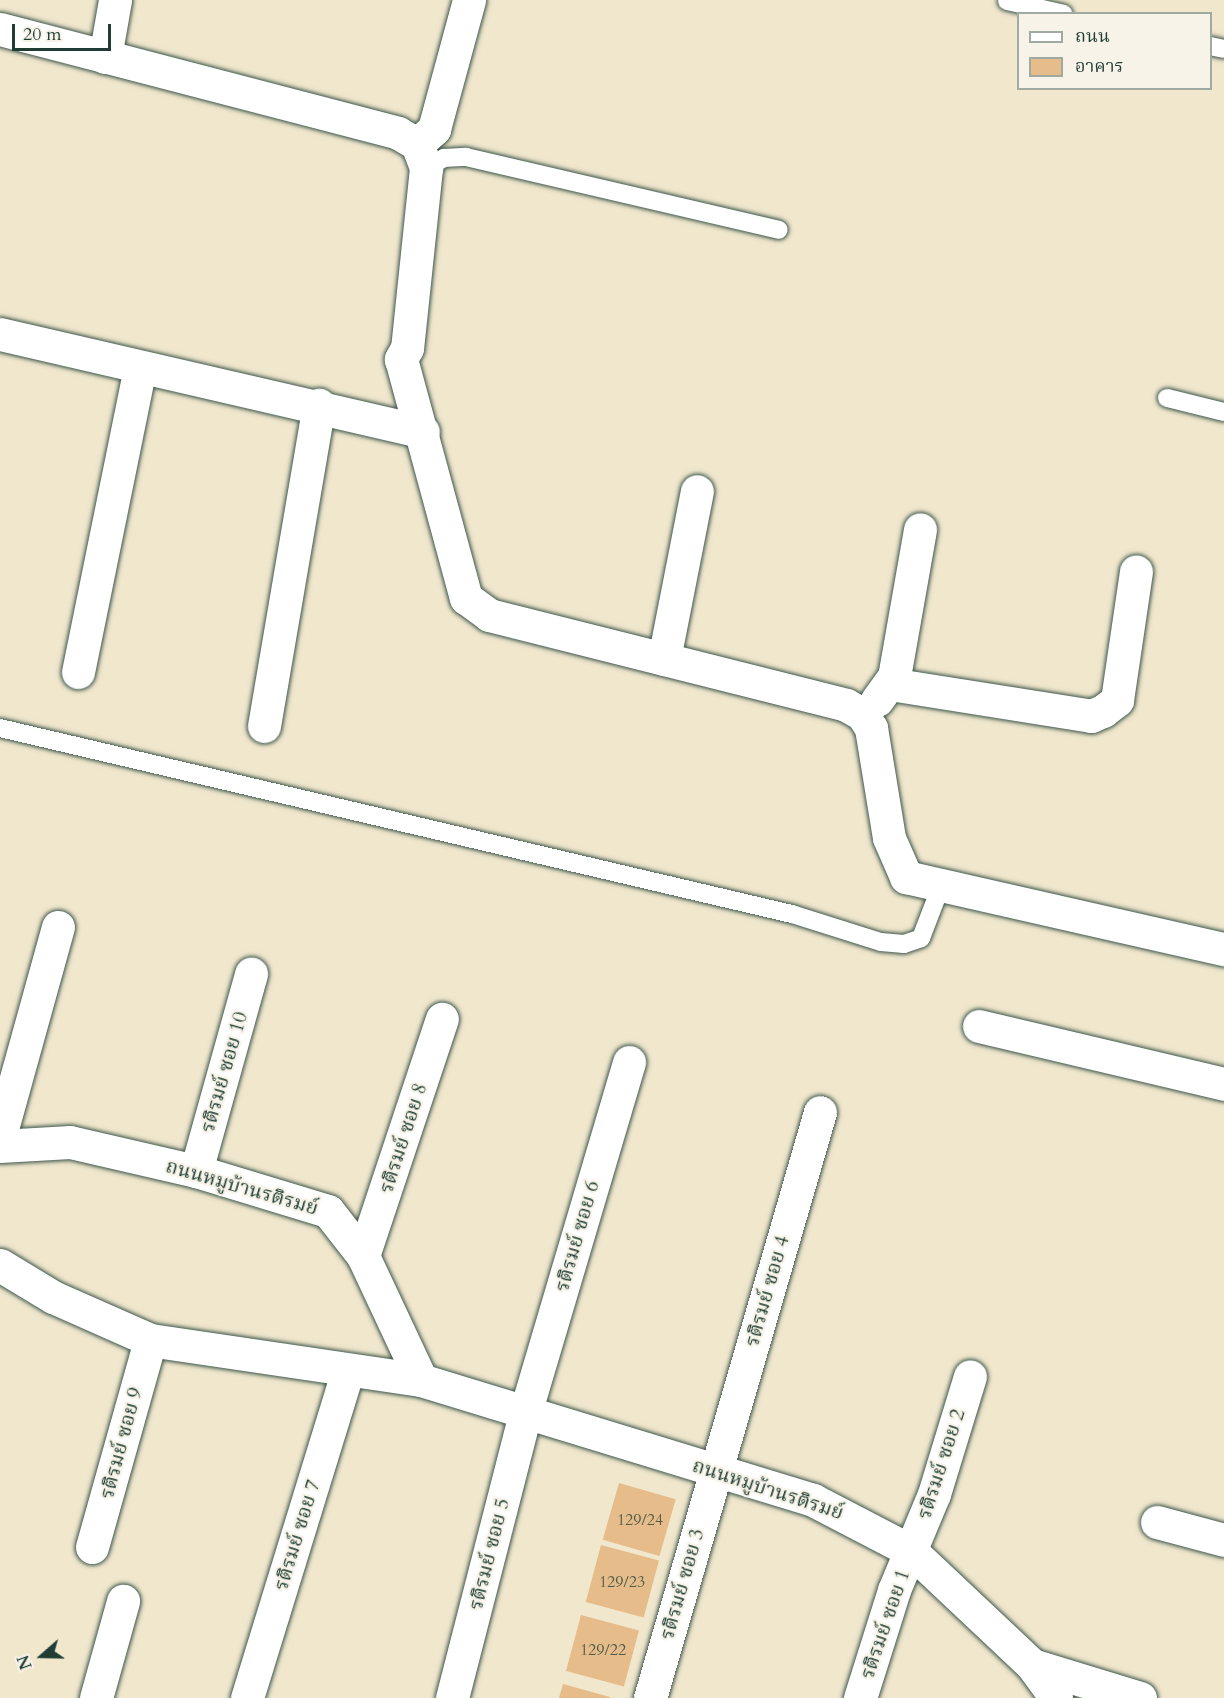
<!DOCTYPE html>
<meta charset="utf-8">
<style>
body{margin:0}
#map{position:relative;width:1224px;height:1698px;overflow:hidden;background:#f0e7cd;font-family:Cardo,"Noto Serif Thai",serif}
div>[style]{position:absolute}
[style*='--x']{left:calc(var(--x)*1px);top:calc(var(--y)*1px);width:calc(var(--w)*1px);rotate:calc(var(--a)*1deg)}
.building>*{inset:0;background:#e6bc8a;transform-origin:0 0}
.roads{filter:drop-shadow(0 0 2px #3e564b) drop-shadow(0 0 2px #3e564b)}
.service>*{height:18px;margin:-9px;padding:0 9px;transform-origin:9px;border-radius:9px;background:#fff}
.minor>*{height:33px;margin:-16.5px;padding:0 16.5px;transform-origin:16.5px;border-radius:16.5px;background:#fff}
span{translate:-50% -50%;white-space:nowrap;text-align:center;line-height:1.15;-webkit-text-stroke:4.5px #f7f3e8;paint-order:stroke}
.number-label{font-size:16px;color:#515d4a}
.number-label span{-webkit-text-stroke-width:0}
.street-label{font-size:20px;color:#1f3d34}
.legend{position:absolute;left:1017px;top:12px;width:195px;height:78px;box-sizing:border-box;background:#f7f3e8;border:2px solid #a1aaa0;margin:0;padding:8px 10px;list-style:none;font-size:18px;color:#1f3d34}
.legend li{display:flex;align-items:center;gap:12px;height:30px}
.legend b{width:30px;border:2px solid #a1aaa0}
.north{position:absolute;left:12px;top:1626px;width:60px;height:60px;-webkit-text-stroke:4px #f7f3e8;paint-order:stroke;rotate:250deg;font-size:16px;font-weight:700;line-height:24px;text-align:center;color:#1f3d34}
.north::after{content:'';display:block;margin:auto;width:21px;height:27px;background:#1f3d34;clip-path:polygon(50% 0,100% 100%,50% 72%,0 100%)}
.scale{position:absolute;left:12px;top:24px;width:99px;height:27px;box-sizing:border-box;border:3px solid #1f3d34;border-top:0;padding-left:8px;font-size:18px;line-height:21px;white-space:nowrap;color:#1f3d34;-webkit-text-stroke:4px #f7f3e8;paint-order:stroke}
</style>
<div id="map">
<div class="building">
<i style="left:619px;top:1483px;width:59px;height:59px;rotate:16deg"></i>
<i style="left:601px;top:1545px;width:60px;height:59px;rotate:15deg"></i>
<i style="left:581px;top:1615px;width:60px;height:58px;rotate:15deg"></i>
<i style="clip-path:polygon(563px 1684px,610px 1697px,610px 1698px,559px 1698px)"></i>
</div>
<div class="roads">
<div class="service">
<i style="--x:1007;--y:1;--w:58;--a:12.8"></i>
<i style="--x:1210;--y:46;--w:14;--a:12"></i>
<i style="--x:426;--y:168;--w:21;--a:-29"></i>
<i style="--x:444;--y:158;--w:22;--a:-3"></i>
<i style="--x:466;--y:157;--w:321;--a:13.1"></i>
<i style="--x:1167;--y:398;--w:59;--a:13.8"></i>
<i style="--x:0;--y:728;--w:814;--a:13.22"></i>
<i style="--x:792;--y:914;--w:93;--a:17.5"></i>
<i style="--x:881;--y:942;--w:23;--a:5"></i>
<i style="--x:904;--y:944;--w:18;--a:-19"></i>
<i style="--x:921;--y:938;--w:56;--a:-69"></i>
</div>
<div class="minor">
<i style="--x:0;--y:29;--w:411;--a:14.6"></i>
<i style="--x:398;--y:133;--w:22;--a:30"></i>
<i style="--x:417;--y:144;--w:26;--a:69"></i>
<i style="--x:426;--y:168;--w:181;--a:96"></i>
<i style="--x:407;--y:348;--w:13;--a:119"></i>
<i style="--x:401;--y:359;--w:248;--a:74.8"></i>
<i style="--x:466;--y:598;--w:29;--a:36"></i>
<i style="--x:489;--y:615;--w:368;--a:14.1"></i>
<i style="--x:846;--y:705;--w:18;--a:29"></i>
<i style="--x:862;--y:714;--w:17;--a:57"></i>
<i style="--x:871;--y:728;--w:111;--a:80.7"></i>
<i style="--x:889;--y:838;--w:43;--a:66.4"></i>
<i style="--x:906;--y:877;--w:326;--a:12.8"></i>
<i style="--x:105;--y:57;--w:58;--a:-80"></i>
<i style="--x:417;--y:144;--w:23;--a:-41"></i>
<i style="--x:434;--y:129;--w:134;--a:-74.8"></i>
<i style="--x:0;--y:334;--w:434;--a:13"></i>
<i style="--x:664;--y:659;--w:171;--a:-78.9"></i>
<i style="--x:78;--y:672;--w:311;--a:-78.5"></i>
<i style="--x:890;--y:684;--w:204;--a:9"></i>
<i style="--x:1091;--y:716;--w:13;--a:-23"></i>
<i style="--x:1103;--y:711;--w:18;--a:-38"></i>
<i style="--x:1117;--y:700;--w:130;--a:-81.6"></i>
<i style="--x:877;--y:700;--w:29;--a:-54"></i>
<i style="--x:894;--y:677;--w:150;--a:-80"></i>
<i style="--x:264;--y:726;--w:326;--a:-80.3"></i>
<i style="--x:979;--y:1026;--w:252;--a:13.3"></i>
<i style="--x:0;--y:1136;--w:217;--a:-74.5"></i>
<i style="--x:0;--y:1146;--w:70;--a:-3.3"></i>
<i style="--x:70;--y:1142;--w:129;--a:13"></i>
<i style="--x:196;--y:1171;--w:138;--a:16.9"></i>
<i style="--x:328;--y:1211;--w:57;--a:52.1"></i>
<i style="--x:363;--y:1256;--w:137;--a:64.9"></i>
<i style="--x:196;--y:1171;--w:205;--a:-74.4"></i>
<i style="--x:363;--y:1256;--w:250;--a:-71.6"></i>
<i style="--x:0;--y:1265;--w:62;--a:31.1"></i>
<i style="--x:53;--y:1297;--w:106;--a:23.9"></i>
<i style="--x:150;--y:1340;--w:274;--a:8.4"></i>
<i style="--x:421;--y:1380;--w:410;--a:17"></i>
<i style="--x:813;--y:1500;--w:110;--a:27.5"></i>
<i style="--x:911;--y:1551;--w:166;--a:43.3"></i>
<i style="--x:1032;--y:1665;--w:41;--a:54"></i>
<i style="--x:1157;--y:1522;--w:69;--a:15"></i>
<i style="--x:92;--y:1547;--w:215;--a:-74.3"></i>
<i style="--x:1032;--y:1665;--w:113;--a:17"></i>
<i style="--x:96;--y:1698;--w:101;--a:-74.4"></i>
<i style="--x:247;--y:1698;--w:341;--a:-72.9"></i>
<i style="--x:452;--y:1698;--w:297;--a:-75.6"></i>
<i style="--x:526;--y:1410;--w:363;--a:-73.5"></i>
<i style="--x:650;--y:1698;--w:610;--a:-73.82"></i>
<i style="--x:860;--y:1698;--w:113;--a:-72.5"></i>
<i style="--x:894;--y:1590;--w:104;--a:-67.4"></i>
<i style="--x:934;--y:1494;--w:123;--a:-73"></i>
</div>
</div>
<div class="number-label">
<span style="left:640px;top:1520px">129/24</span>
<span style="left:622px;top:1582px">129/23</span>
<span style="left:603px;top:1650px">129/22</span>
</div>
<div class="street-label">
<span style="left:224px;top:1072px;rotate:-74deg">รติรมย์ ซอย 10</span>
<span style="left:403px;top:1138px;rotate:-72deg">รติรมย์ ซอย 8</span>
<span style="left:242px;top:1187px;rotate:16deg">ถนนหมูบ้านรติรมย์</span>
<span style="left:577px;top:1236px;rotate:-74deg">รติรมย์ ซอย 6</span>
<span style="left:767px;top:1291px;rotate:-74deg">รติรมย์ ซอย 4</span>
<span style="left:121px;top:1443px;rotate:-75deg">รติรมย์ ซอย 9</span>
<span style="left:941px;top:1464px;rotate:-72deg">รติรมย์ ซอย 2</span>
<span style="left:768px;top:1489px;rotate:18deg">ถนนหมูบ้านรติรมย์</span>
<span style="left:297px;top:1535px;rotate:-73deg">รติรมย์ ซอย 7</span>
<span style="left:489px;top:1554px;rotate:-76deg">รติรมย์ ซอย 5</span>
<span style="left:682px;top:1584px;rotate:-74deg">รติรมย์ ซอย 3</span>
<span style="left:885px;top:1624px;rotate:-71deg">รติรมย์ ซอย 1</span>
</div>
<ul class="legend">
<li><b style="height:8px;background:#fff"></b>ถนน</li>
<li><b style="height:16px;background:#e6bc8a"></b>อาคาร</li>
</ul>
<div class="north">N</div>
<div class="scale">20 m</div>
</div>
